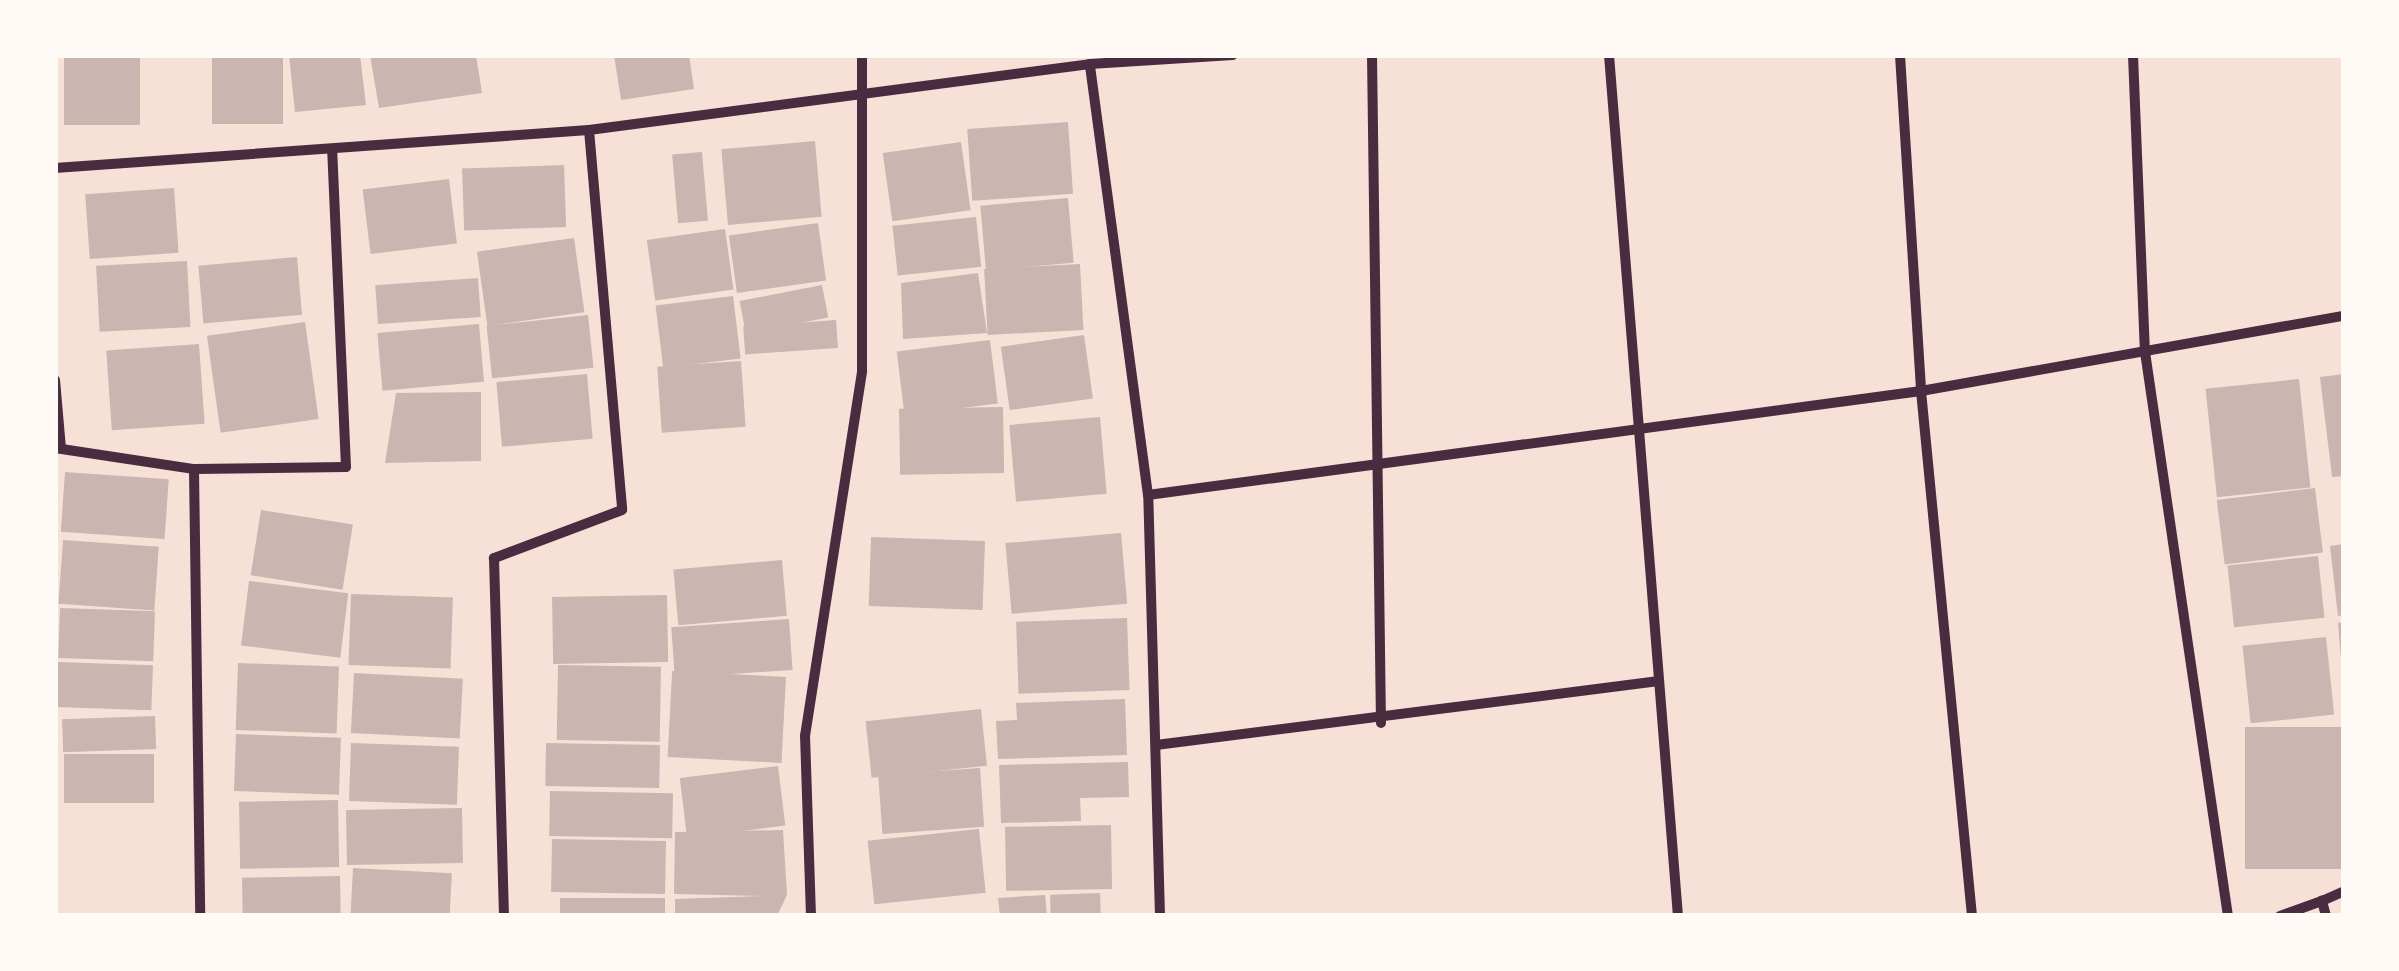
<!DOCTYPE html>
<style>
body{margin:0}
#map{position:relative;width:2399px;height:971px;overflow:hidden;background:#f7e1d7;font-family:Manrope,sans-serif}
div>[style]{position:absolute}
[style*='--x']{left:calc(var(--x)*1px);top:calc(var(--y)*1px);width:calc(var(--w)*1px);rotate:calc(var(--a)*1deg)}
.building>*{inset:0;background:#ccb4b1;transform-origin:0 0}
.minor>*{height:10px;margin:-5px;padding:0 5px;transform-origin:5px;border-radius:5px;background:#4a2c40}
span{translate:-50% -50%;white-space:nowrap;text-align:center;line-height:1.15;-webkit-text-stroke:8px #fffaf5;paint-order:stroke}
.frame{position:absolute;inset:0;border:58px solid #fffaf5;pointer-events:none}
</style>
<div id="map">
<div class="building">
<i style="left:64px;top:55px;width:76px;height:70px"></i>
<i style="left:212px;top:55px;width:71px;height:69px"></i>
<i style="clip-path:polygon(289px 55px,360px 55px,366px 105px,295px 112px)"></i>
<i style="clip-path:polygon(370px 55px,476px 55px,482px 93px,379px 108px)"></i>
<i style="clip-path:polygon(614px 55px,689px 55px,694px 89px,621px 100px)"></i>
<i style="left:1068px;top:122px;width:72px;height:101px;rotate:86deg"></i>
<i style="left:815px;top:141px;width:76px;height:94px;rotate:85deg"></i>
<i style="left:961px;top:142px;width:69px;height:79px;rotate:82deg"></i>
<i style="left:702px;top:152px;width:69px;height:30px;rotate:85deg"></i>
<i style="left:564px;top:165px;width:62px;height:102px;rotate:88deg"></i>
<i style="left:449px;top:179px;width:65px;height:87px;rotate:83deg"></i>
<i style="left:174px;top:188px;width:65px;height:89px;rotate:86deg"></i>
<i style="left:1068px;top:198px;width:65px;height:88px;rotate:85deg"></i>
<i style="left:976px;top:217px;width:50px;height:84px;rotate:84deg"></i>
<i style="left:818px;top:223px;width:58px;height:90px;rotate:82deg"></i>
<i style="left:725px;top:229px;width:61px;height:79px;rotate:82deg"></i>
<i style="left:574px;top:238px;width:75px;height:98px;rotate:82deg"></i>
<i style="left:297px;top:257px;width:58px;height:99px;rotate:85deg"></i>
<i style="left:187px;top:261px;width:66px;height:91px;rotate:87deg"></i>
<i style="left:1080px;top:264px;width:66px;height:96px;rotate:87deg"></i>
<i style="clip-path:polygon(978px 273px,987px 333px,903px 339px,901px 283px)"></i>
<i style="left:478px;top:278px;width:39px;height:103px;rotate:86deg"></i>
<i style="left:822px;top:285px;width:33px;height:84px;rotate:79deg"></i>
<i style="left:733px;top:296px;width:63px;height:78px;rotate:83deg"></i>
<i style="left:588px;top:315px;width:53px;height:102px;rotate:84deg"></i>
<i style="left:836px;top:320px;width:28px;height:93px;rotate:86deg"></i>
<i style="left:305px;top:322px;width:98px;height:99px;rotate:82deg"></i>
<i style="left:479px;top:324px;width:58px;height:102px;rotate:85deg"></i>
<i style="left:1084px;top:335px;width:64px;height:84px;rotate:82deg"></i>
<i style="left:990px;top:340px;width:64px;height:94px;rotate:83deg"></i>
<i style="left:199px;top:344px;width:80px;height:93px;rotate:86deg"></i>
<i style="left:741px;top:361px;width:66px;height:84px;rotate:86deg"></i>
<i style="left:587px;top:374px;width:65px;height:91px;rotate:85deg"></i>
<i style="clip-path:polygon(2344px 374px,2344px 476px,2332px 477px,2320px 377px)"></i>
<i style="left:2299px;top:379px;width:109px;height:94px;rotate:84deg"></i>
<i style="clip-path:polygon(481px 392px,481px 461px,385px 463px,396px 393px)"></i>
<i style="left:1003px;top:407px;width:66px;height:104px;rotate:89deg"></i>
<i style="left:1100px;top:417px;width:77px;height:91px;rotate:85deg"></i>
<i style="left:65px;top:472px;width:104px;height:60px;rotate:4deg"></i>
<i style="left:2315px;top:488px;width:65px;height:99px;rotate:83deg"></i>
<i style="left:261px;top:510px;width:93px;height:66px;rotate:9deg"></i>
<i style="left:1121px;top:533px;width:71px;height:116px;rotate:85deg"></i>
<i style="left:63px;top:540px;width:96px;height:64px;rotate:4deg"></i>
<i style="left:985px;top:541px;width:69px;height:114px;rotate:92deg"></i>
<i style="clip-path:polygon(2344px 544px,2344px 615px,2338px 616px,2330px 546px)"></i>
<i style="left:2318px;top:556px;width:62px;height:91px;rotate:84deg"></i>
<i style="left:782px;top:560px;width:56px;height:109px;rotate:85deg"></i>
<i style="left:249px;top:581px;width:100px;height:65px;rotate:7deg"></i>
<i style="left:351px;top:594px;width:102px;height:71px;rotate:2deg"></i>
<i style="left:667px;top:595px;width:67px;height:115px;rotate:89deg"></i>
<i style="left:60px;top:608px;width:95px;height:50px;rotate:2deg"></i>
<i style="left:1127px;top:618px;width:72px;height:111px;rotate:88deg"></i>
<i style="left:789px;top:619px;width:51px;height:118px;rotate:86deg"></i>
<i style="clip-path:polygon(2344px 622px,2344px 659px,2341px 659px,2338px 623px)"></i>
<i style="left:2326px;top:637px;width:78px;height:84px;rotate:84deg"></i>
<i style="left:57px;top:662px;width:96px;height:45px;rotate:2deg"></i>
<i style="left:238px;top:663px;width:101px;height:67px;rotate:2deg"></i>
<i style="left:558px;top:665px;width:103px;height:75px;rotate:1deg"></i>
<i style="left:354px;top:673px;width:109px;height:60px;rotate:3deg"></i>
<i style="left:786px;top:677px;width:86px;height:114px;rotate:93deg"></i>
<i style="clip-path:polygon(1125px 699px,1127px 755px,998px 759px,996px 721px,1017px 720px,1016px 703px)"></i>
<i style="left:981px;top:709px;width:57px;height:116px;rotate:84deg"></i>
<i style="left:155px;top:716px;width:33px;height:93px;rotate:88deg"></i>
<i style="left:2344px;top:727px;width:142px;height:99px;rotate:90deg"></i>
<i style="left:236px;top:734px;width:105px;height:57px;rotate:2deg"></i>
<i style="left:351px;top:743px;width:108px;height:58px;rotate:2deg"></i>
<i style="left:546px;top:743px;width:114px;height:43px;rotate:1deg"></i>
<i style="left:154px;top:754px;width:49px;height:90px;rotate:90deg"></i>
<i style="clip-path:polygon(1128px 762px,1129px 797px,1080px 798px,1081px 821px,1001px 823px,999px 765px)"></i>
<i style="left:778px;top:766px;width:60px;height:99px;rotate:83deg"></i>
<i style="left:980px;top:768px;width:59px;height:102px;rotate:86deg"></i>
<i style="left:550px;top:791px;width:123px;height:45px;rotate:1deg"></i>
<i style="left:338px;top:800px;width:67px;height:99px;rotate:89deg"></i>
<i style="left:462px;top:808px;width:55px;height:116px;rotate:89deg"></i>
<i style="left:1111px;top:825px;width:64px;height:106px;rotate:89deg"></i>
<i style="left:979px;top:829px;width:64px;height:112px;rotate:84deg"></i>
<i style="clip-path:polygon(783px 830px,787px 895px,777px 916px,675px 916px,675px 899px,762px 896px,674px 894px,675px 832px)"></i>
<i style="left:552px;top:839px;width:114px;height:53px;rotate:1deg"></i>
<i style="left:353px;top:868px;width:99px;height:48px;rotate:3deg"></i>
<i style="left:340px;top:876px;width:40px;height:98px;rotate:89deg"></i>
<i style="left:1100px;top:893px;width:23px;height:50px;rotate:88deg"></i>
<i style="clip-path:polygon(1045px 895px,1047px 916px,1000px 916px,998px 898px)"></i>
<i style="left:560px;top:898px;width:105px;height:18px"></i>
</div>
<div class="minor">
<i style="--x:1372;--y:55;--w:668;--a:89.23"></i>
<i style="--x:1609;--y:55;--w:864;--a:85.42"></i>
<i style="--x:1900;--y:55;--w:337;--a:86.4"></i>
<i style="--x:1921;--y:391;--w:527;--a:84.45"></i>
<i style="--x:2133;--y:55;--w:297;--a:87.7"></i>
<i style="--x:2145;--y:352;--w:570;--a:81.63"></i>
<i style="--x:589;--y:130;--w:505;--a:-7.5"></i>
<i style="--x:55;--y:168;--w:535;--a:-4.07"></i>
<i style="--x:589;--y:130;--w:381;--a:85"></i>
<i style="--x:622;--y:510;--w:137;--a:159.4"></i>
<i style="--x:494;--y:558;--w:358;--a:88.4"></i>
<i style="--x:55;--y:380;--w:68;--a:85"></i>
<i style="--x:55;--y:448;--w:141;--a:8.6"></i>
<i style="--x:194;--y:469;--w:447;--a:89.2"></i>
<i style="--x:194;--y:469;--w:152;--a:-0.8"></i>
<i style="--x:346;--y:467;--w:318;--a:-92.5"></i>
<i style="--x:1148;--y:495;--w:780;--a:-7.66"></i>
<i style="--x:1921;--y:391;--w:430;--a:-10.1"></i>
<i style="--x:1156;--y:745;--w:507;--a:-7.25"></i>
<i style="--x:811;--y:916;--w:180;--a:-91.9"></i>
<i style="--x:805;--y:736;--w:369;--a:-81.1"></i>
<i style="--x:862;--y:371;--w:316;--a:-90"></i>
<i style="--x:1160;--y:916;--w:421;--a:-91.6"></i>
<i style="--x:1148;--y:495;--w:435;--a:-97.7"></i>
<i style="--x:1090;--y:64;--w:143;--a:-3.6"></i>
<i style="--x:2280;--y:916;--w:45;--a:-19.7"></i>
<i style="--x:2326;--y:916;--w:16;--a:-105"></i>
<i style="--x:2322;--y:901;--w:24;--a:-24"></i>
</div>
<div class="frame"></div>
</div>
